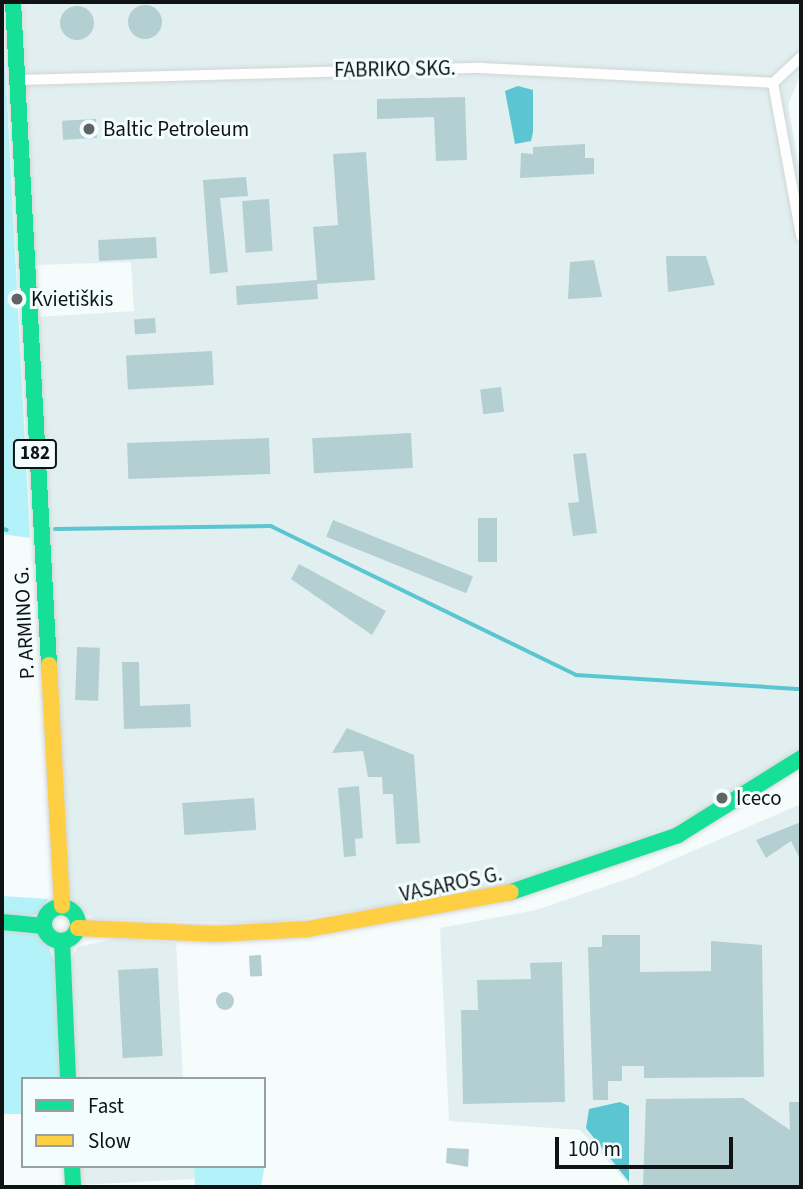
<!DOCTYPE html>
<meta charset="utf-8">
<style>
body{margin:0}
#map{position:relative;width:803px;height:1189px;overflow:hidden;background:#f6fbfb;font-family:"Source Sans 3",sans-serif}
div>[style]{position:absolute}
[style*='--x']{left:calc(var(--x)*1px);top:calc(var(--y)*1px);width:calc(var(--w)*1px);rotate:calc(var(--a)*1deg)}
.built>*{inset:0;background:#e2eff0}
.green>*{inset:0;background:#b4f2fa}
.water>*{inset:0;background:#5bc6d2}
.stream>*{height:3.5px;margin:-1.75px;padding:0 1.75px;transform-origin:1.75px;border-radius:1.75px;background:#5bc6d2}
.building>*{inset:0;background:#b3cfd2;transform-origin:0 0}
.round{border-radius:50%}
.roads{filter:drop-shadow(0 0 2px #d1d5d5) drop-shadow(0 0 2px #d1d5d5)}
.street>*{height:10px;margin:-5px;padding:0 5px;transform-origin:5px;border-radius:5px;background:#fefefe}
.fast>*{height:16px;margin:-8px;padding:0 8px;transform-origin:8px;border-radius:8px;background:#16e098}
.fast>.ring{margin:-8px;padding:0;box-sizing:content-box;background:none;border:16px solid #16e098;border-radius:50%}
.slow>*{height:16px;margin:-8px;padding:0 8px;transform-origin:8px;border-radius:8px;background:#ffcf43}
.dots>*{width:19px;height:19px;translate:-50% -50%;box-sizing:border-box;border:4px solid #f3fdfe;border-radius:50%}
span{translate:-50% -50%;white-space:nowrap;text-align:center;line-height:1.15;-webkit-text-stroke:6px #f3fdfe;paint-order:stroke}
.shield-label span{padding:2px 5px;background:#f3fdfe;border:2px solid;border-radius:5px;-webkit-text-stroke-width:0}
.shield-label{font-size:19px;color:#101313;font-weight:700}
.street-label{font-size:21px;color:#101313}
.poi-label{font-size:21px;color:#101313}
.left{translate:0 -50%;text-align:left}
.frame{position:absolute;inset:0;border:4px solid #101313;pointer-events:none}
.legend{position:absolute;left:21px;top:1077px;width:245px;height:91px;box-sizing:border-box;background:#f3fdfe;border:2px solid #989fa0;margin:0;padding:9px 12px;list-style:none;font-size:21px;color:#101313}
.legend li{display:flex;align-items:center;gap:14px;height:35px}
.legend b{width:35px;border:2px solid #989fa0}
.scale{position:absolute;left:555px;top:1137px;width:178px;height:32px;box-sizing:border-box;border:4px solid #101313;border-top:0;padding-left:9px;font-size:21px;line-height:24px;white-space:nowrap;color:#101313;-webkit-text-stroke:5px #f3fdfe;paint-order:stroke}
</style>
<div id="map">
<div class="built">
<i style="clip-path:polygon(23px 2px,801px 2px,801px 73px,788px 105px,801px 177px,801px 746px,739px 792px,679px 823px,543px 876px,459px 897px,267px 923px,95px 919px,74px 906px,67px 889px,38px 317px,134px 311px,131px 262px,35px 265px)"></i>
<i style="clip-path:polygon(801px 804px,801px 1187px,631px 1187px,580px 1130px,449px 1121px,440px 928px,536px 910px,633px 877px)"></i>
<i style="clip-path:polygon(118px 938px,176px 943px,183px 1079px,75px 1079px,70px 961px,78px 947px)"></i>
<i style="clip-path:polygon(78px 1166px,194px 1166px,194px 1179px,79px 1185px)"></i>
</div>
<div class="green">
<i style="clip-path:polygon(2px 6px,30px 538px,2px 534px)"></i>
<i style="clip-path:polygon(2px 896px,48px 899px,41px 913px,20px 918px,2px 916px)"></i>
<i style="clip-path:polygon(2px 929px,44px 934px,55px 964px,60px 1079px,23px 1079px,23px 1114px,2px 1114px)"></i>
<i style="clip-path:polygon(264px 1127px,266px 1159px,261px 1187px,195px 1187px,194px 1166px,264px 1166px)"></i>
</div>
<div class="water">
<i style="clip-path:polygon(518px 86px,533px 90px,533px 132px,531px 141px,515px 144px,505px 91px)"></i>
<i style="clip-path:polygon(620px 1102px,629px 1106px,629px 1182px,586px 1128px,589px 1109px)"></i>
</div>
<div class="stream">
<i style="--x:2;--y:528;--w:5;--a:22"></i>
<i style="--x:55;--y:529;--w:216;--a:-0.8"></i>
<i style="--x:271;--y:526;--w:339;--a:26"></i>
<i style="--x:576;--y:675;--w:225;--a:3.6"></i>
</div>
<div class="building">
<i class="round" style="left:128px;top:5px;width:34px;height:34px"></i>
<i class="round" style="left:60px;top:6px;width:34px;height:34px"></i>
<i style="clip-path:polygon(465px 97px,467px 160px,436px 161px,434px 117px,377px 119px,377px 99px)"></i>
<i style="left:96px;top:119px;width:19px;height:34px;rotate:87deg"></i>
<i style="clip-path:polygon(585px 144px,585px 158px,594px 158px,594px 174px,520px 178px,521px 153px,533px 154px,533px 147px)"></i>
<i style="clip-path:polygon(366px 152px,375px 280px,317px 284px,318px 299px,237px 305px,236px 286px,317px 280px,313px 227px,338px 225px,333px 154px)"></i>
<i style="clip-path:polygon(246px 177px,248px 196px,220px 198px,228px 272px,210px 274px,203px 180px)"></i>
<i style="left:269px;top:199px;width:52px;height:27px;rotate:86deg"></i>
<i style="left:156px;top:237px;width:21px;height:58px;rotate:87deg"></i>
<i style="clip-path:polygon(666px 256px,706px 256px,715px 285px,668px 292px)"></i>
<i style="clip-path:polygon(594px 260px,602px 297px,568px 299px,570px 262px)"></i>
<i style="left:155px;top:318px;width:15px;height:21px;rotate:86deg"></i>
<i style="left:212px;top:351px;width:34px;height:86px;rotate:87deg"></i>
<i style="left:501px;top:387px;width:25px;height:21px;rotate:83deg"></i>
<i style="left:411px;top:433px;width:35px;height:99px;rotate:87deg"></i>
<i style="left:269px;top:438px;width:36px;height:142px;rotate:88deg"></i>
<i style="clip-path:polygon(586px 453px,597px 533px,573px 536px,568px 503px,579px 502px,573px 454px)"></i>
<i style="left:478px;top:518px;width:19px;height:44px"></i>
<i style="left:333px;top:520px;width:151px;height:18px;rotate:22deg"></i>
<i style="clip-path:polygon(299px 564px,386px 611px,372px 635px,291px 579px)"></i>
<i style="left:77px;top:647px;width:23px;height:53px;rotate:2deg"></i>
<i style="clip-path:polygon(122px 662px,139px 662px,140px 706px,190px 704px,191px 727px,124px 729px)"></i>
<i style="clip-path:polygon(347px 728px,414px 755px,420px 843px,396px 844px,393px 794px,383px 794px,382px 777px,368px 777px,363px 751px,332px 753px)"></i>
<i style="clip-path:polygon(359px 786px,363px 838px,355px 839px,356px 856px,344px 857px,338px 788px)"></i>
<i style="left:254px;top:798px;width:32px;height:72px;rotate:86deg"></i>
<i style="clip-path:polygon(801px 822px,801px 861px,791px 841px,766px 858px,756px 840px)"></i>
<i style="clip-path:polygon(602px 935px,640px 935px,640px 972px,711px 971px,711px 941px,762px 945px,764px 1077px,644px 1078px,644px 1066px,622px 1066px,622px 1081px,608px 1081px,608px 1100px,593px 1100px,588px 947px,602px 947px)"></i>
<i style="left:261px;top:955px;width:21px;height:12px;rotate:87deg"></i>
<i style="clip-path:polygon(562px 962px,565px 1102px,463px 1104px,461px 1010px,478px 1010px,477px 980px,531px 979px,530px 963px)"></i>
<i style="left:158px;top:968px;width:88px;height:40px;rotate:87deg"></i>
<i class="round" style="left:216px;top:992px;width:18px;height:18px"></i>
<i style="clip-path:polygon(743px 1098px,790px 1130px,789px 1102px,801px 1102px,801px 1187px,643px 1187px,646px 1099px)"></i>
<i style="clip-path:polygon(447px 1148px,469px 1149px,468px 1167px,446px 1163px)"></i>
</div>
<div class="roads">
<div class="street">
<i style="--x:801;--y:57;--w:38;--a:137"></i>
<i style="--x:773;--y:83;--w:156;--a:79.6"></i>
<i style="--x:17;--y:80;--w:464;--a:-1.5"></i>
<i style="--x:481;--y:68;--w:292;--a:2.9"></i>
</div>
<div class="fast">
<i style="--x:13;--y:2;--w:664;--a:86.89"></i>
<i style="--x:511;--y:892;--w:176;--a:-18.8"></i>
<i style="--x:678;--y:835;--w:145;--a:-32"></i>
<i class="ring" style="left:44px;top:907px;width:18px;height:18px"></i>
<i style="--x:2;--y:922;--w:42;--a:5.4"></i>
<i style="--x:62;--y:941;--w:138;--a:87.5"></i>
<i style="--x:72;--y:1166;--w:21;--a:87"></i>
</div>
<div class="slow">
<i style="--x:49;--y:665;--w:241;--a:86.9"></i>
<i style="--x:78;--y:928;--w:138;--a:2.5"></i>
<i style="--x:216;--y:934;--w:92;--a:-3.1"></i>
<i style="--x:308;--y:929;--w:206;--a:-10.3"></i>
</div>
</div>
<div class="dots">
<i style="left:89px;top:129px;background:#606464"></i>
<i style="left:17px;top:299px;background:#606464"></i>
<i style="left:722px;top:798px;background:#606464"></i>
</div>
<div class="shield-label">
<span style="left:35px;top:454px">182</span>
</div>
<div class="street-label">
<span style="left:395px;top:69px;rotate:-1deg">FABRIKO SKG.</span>
<span style="left:24px;top:623px;rotate:-93deg">P. ARMINO G.</span>
<span style="left:451px;top:884px;rotate:-12deg">VASAROS G.</span>
</div>
<div class="poi-label">
<span class="left" style="left:103px;top:129px">Baltic Petroleum</span>
<span class="left" style="left:31px;top:299px">Kvietiškis</span>
<span class="left" style="left:736px;top:798px">Iceco</span>
</div>
<div class="frame"></div>
<ul class="legend">
<li><b style="height:9px;background:#16e098"></b>Fast</li>
<li><b style="height:9px;background:#ffcf43"></b>Slow</li>
</ul>
<div class="scale">100 m</div>
</div>
